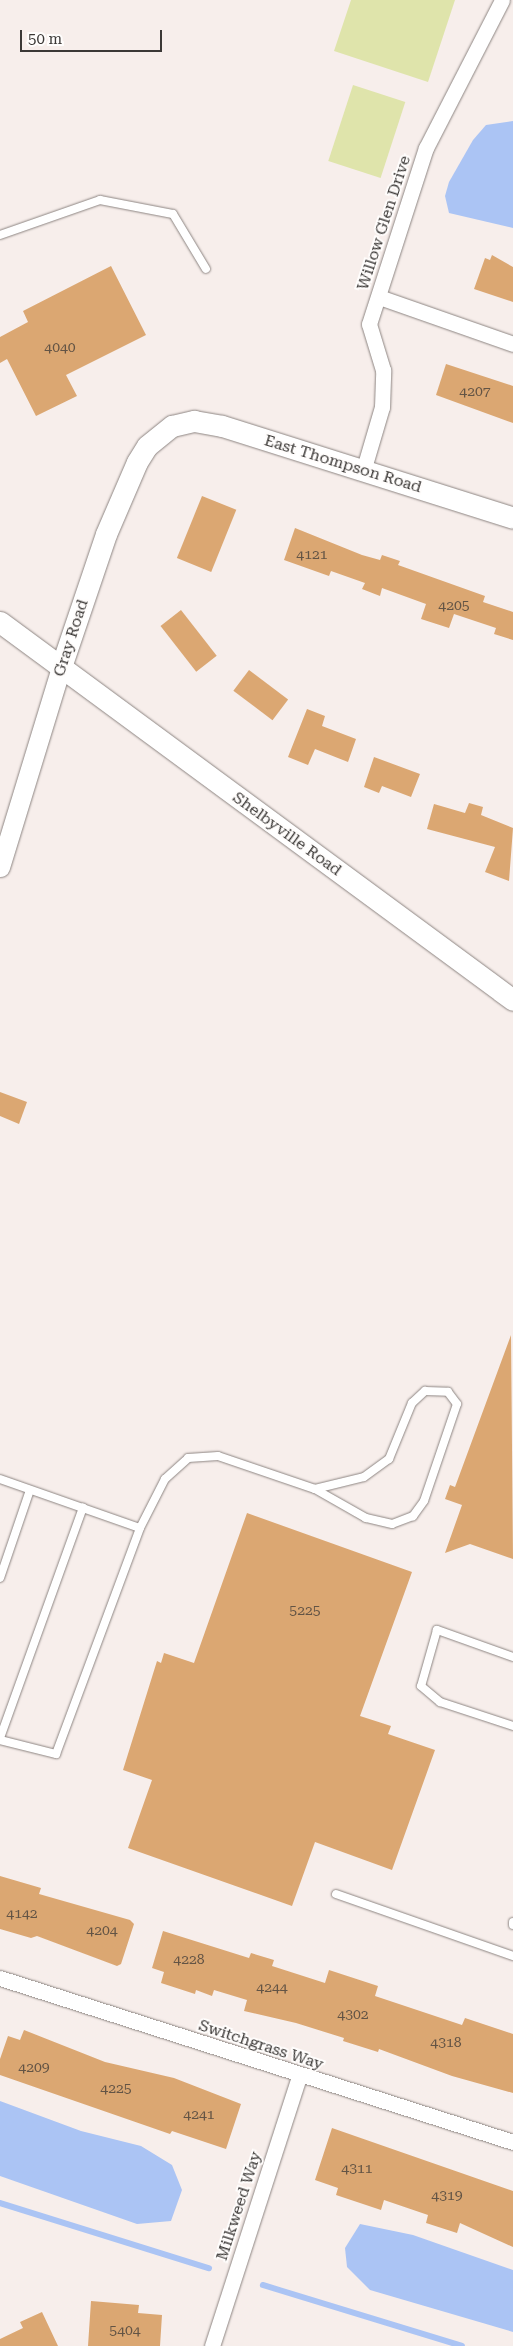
<!DOCTYPE html>
<style>
body{margin:0}
#map{position:relative;width:513px;height:2346px;overflow:hidden;background:#f7eeeb;font-family:"Roboto Serif",serif}
div>[style]{position:absolute}
[style*='--x']{left:calc(var(--x)*1px);top:calc(var(--y)*1px);width:calc(var(--w)*1px);rotate:calc(var(--a)*1deg)}
.green>*{inset:0;background:#dfe4ab;transform-origin:0 0}
.water>*{inset:0;background:#abc4f4}
.stream>*{height:5.5px;margin:-2.75px;padding:0 2.75px;transform-origin:2.75px;border-radius:2.75px;background:#abc4f4}
.building>*{inset:0;background:#dba772;transform-origin:0 0}
.roads{filter:drop-shadow(0 0 1px #8d8582) drop-shadow(0 0 1px #8d8582)}
.service>*{height:8px;margin:-4px;padding:0 4px;transform-origin:4px;border-radius:4px;background:#fff}
.minor>*{height:15px;margin:-7.5px;padding:0 7.5px;transform-origin:7.5px;border-radius:7.5px;background:#fff}
.tertiary>*{height:19px;margin:-9.5px;padding:0 9.5px;transform-origin:9.5px;border-radius:9.5px;background:#fff}
.secondary>*{height:21px;margin:-10.5px;padding:0 10.5px;transform-origin:10.5px;border-radius:10.5px;background:#fff}
span{translate:-50% -50%;white-space:nowrap;text-align:center;line-height:1.15;-webkit-text-stroke:4px #fffdfc;paint-order:stroke}
.number-label{font-size:14px;color:#635445}
.number-label span{-webkit-text-stroke-width:0}
.street-label{font-size:16px;color:#3b3836}
.scale{position:absolute;left:20px;top:30px;width:142px;height:22px;box-sizing:border-box;border:2px solid #3b3836;border-top:0;padding-left:6px;font-size:15px;line-height:18px;white-space:nowrap;color:#3b3836;-webkit-text-stroke:4px #fffdfc;paint-order:stroke}
</style>
<div id="map">
<div class="green">
<i style="clip-path:polygon(351px 0,455px 0,428px 82px,334px 51px)"></i>
<i style="left:353px;top:85px;width:55px;height:80px;rotate:18deg"></i>
</div>
<div class="water">
<i style="clip-path:polygon(513px 121px,513px 228px,449px 213px,445px 196px,449px 182px,473px 140px,486px 125px)"></i>
<i style="clip-path:polygon(0 2101px,81px 2131px,141px 2146px,172px 2165px,182px 2190px,171px 2221px,137px 2224px,0 2176px)"></i>
<i style="clip-path:polygon(360px 2224px,413px 2235px,513px 2270px,513px 2332px,370px 2290px,347px 2267px,345px 2248px)"></i>
</div>
<div class="stream">
<i style="--x:0;--y:2203;--w:219;--a:17.3"></i>
<i style="--x:263;--y:2285;--w:208;--a:17"></i>
</div>
<div class="building">
<i style="clip-path:polygon(492px 255px,513px 267px,513px 302px,474px 289px,485px 258px,490px 260px)"></i>
<i style="clip-path:polygon(111px 266px,146px 335px,66px 375px,77px 396px,36px 416px,7px 359px,0 363px,0 337px,28px 322px,23px 311px)"></i>
<i style="clip-path:polygon(446px 364px,513px 386px,513px 423px,436px 395px)"></i>
<i style="left:202px;top:496px;width:37px;height:67px;rotate:22deg"></i>
<i style="clip-path:polygon(295px 528px,362px 555px,380px 560px,382px 555px,400px 561px,398px 565px,485px 596px,483px 602px,513px 612px,513px 640px,494px 634px,496px 628px,454px 614px,449px 628px,421px 619px,426px 604px,382px 588px,380px 596px,362px 589px,365px 583px,331px 571px,329px 576px,284px 560px)"></i>
<i style="left:181px;top:610px;width:58px;height:26px;rotate:52deg"></i>
<i style="left:249px;top:670px;width:49px;height:26px;rotate:37deg"></i>
<i style="clip-path:polygon(307px 709px,325px 716px,322px 726px,356px 739px,348px 762px,315px 749px,308px 765px,288px 757px)"></i>
<i style="clip-path:polygon(374px 757px,420px 774px,411px 797px,382px 786px,379px 793px,364px 787px)"></i>
<i style="clip-path:polygon(469px 803px,483px 807px,481px 815px,513px 828px,509px 881px,485px 872px,495px 847px,427px 829px,434px 804px,465px 813px)"></i>
<i style="clip-path:polygon(0 1092px,27px 1102px,19px 1124px,0 1116px)"></i>
<i style="clip-path:polygon(511px 1335px,513px 1559px,470px 1544px,445px 1553px,462px 1505px,445px 1499px,450px 1485px,455px 1487px)"></i>
<i style="clip-path:polygon(247px 1513px,412px 1572px,360px 1716px,391px 1726px,388px 1734px,435px 1750px,392px 1870px,315px 1842px,292px 1906px,128px 1848px,152px 1780px,123px 1770px,157px 1661px,161px 1663px,164px 1653px,194px 1663px)"></i>
<i style="clip-path:polygon(0 1876px,41px 1888px,39px 1894px,130px 1920px,134px 1924px,121px 1964px,117px 1966px,37px 1936px,31px 1938px,0 1929px)"></i>
<i style="clip-path:polygon(163px 1931px,249px 1958px,251px 1953px,274px 1960px,272px 1966px,325px 1983px,329px 1970px,378px 1986px,375px 1996px,462px 2025px,465px 2018px,513px 2034px,513px 2093px,452px 2076px,379px 2049px,378px 2052px,343px 2041px,344px 2038px,296px 2023px,244px 2011px,247px 2000px,214px 1990px,212px 1996px,196px 1990px,195px 1994px,161px 1983px,164px 1972px,152px 1968px)"></i>
<i style="clip-path:polygon(24px 2030px,105px 2062px,174px 2078px,241px 2104px,226px 2149px,172px 2131px,170px 2134px,0 2075px,0 2059px,8px 2036px,20px 2040px)"></i>
<i style="clip-path:polygon(332px 2128px,513px 2191px,513px 2247px,460px 2223px,457px 2233px,426px 2223px,428px 2215px,384px 2200px,381px 2210px,336px 2195px,338px 2188px,315px 2180px)"></i>
<i style="clip-path:polygon(91px 2301px,139px 2305px,138px 2313px,162px 2315px,160px 2346px,88px 2346px)"></i>
<i style="clip-path:polygon(42px 2312px,58px 2346px,0 2346px,0 2339px,23px 2328px,20px 2322px)"></i>
</div>
<div class="roads">
<div class="service">
<i style="--x:0;--y:235;--w:106;--a:-19.3"></i>
<i style="--x:100;--y:200;--w:74;--a:10.9"></i>
<i style="--x:173;--y:214;--w:64;--a:59"></i>
<i style="--x:0;--y:1479;--w:148;--a:19.3"></i>
<i style="--x:0;--y:1578;--w:93;--a:-71.2"></i>
<i style="--x:513;--y:1657;--w:81;--a:-160.4"></i>
<i style="--x:437;--y:1630;--w:58;--a:105.9"></i>
<i style="--x:421;--y:1686;--w:25;--a:40"></i>
<i style="--x:440;--y:1702;--w:77;--a:18.2"></i>
<i style="--x:0;--y:1738;--w:245;--a:-70.2"></i>
<i style="--x:0;--y:1740;--w:58;--a:14"></i>
<i style="--x:56;--y:1754;--w:241;--a:-69.6"></i>
<i style="--x:140;--y:1528;--w:55;--a:-63"></i>
<i style="--x:165;--y:1479;--w:31;--a:-42"></i>
<i style="--x:188;--y:1458;--w:30;--a:-4"></i>
<i style="--x:218;--y:1456;--w:102;--a:18.8"></i>
<i style="--x:315;--y:1489;--w:50;--a:-13.8"></i>
<i style="--x:364;--y:1477;--w:31;--a:-36"></i>
<i style="--x:389;--y:1459;--w:61;--a:-67.7"></i>
<i style="--x:412;--y:1403;--w:18;--a:-43"></i>
<i style="--x:425;--y:1391;--w:23;--a:2"></i>
<i style="--x:448;--y:1392;--w:15;--a:53"></i>
<i style="--x:457;--y:1404;--w:102;--a:108.8"></i>
<i style="--x:424;--y:1501;--w:19;--a:126"></i>
<i style="--x:413;--y:1516;--w:22;--a:159"></i>
<i style="--x:392;--y:1524;--w:27;--a:-167"></i>
<i style="--x:366;--y:1518;--w:59;--a:-150.4"></i>
<i style="--x:336;--y:1894;--w:188;--a:19.3"></i>
<i style="--x:513;--y:1922;--w:3;--a:90"></i>
</div>
<div class="minor">
<i style="--x:379;--y:297;--w:142;--a:19.3"></i>
<i style="--x:364;--y:468;--w:64;--a:-73.6"></i>
<i style="--x:382;--y:407;--w:37;--a:-88"></i>
<i style="--x:383;--y:370;--w:48;--a:-106.9"></i>
<i style="--x:369;--y:324;--w:185;--a:-72.1"></i>
<i style="--x:426;--y:148;--w:166;--a:-62.8"></i>
<i style="--x:0;--y:1978;--w:539;--a:17.73"></i>
<i style="--x:212;--y:2346;--w:284;--a:-72.1"></i>
</div>
<div class="tertiary">
<i style="--x:0;--y:867;--w:209;--a:-73"></i>
</div>
<div class="secondary">
<i style="--x:0;--y:622;--w:637;--a:36.38"></i>
<i style="--x:61;--y:667;--w:140;--a:-71.3"></i>
<i style="--x:106;--y:534;--w:78;--a:-66.7"></i>
<i style="--x:137;--y:462;--w:19;--a:-58"></i>
<i style="--x:147;--y:446;--w:32;--a:-39"></i>
<i style="--x:172;--y:426;--w:23;--a:-13"></i>
<i style="--x:194;--y:421;--w:28;--a:10"></i>
<i style="--x:222;--y:426;--w:305;--a:17.5"></i>
</div>
</div>
<div class="number-label">
<span style="left:60px;top:347px">4040</span>
<span style="left:475px;top:391px">4207</span>
<span style="left:312px;top:554px">4121</span>
<span style="left:454px;top:605px">4205</span>
<span style="left:305px;top:1610px">5225</span>
<span style="left:22px;top:1913px">4142</span>
<span style="left:102px;top:1930px">4204</span>
<span style="left:189px;top:1959px">4228</span>
<span style="left:272px;top:1987px">4244</span>
<span style="left:353px;top:2014px">4302</span>
<span style="left:446px;top:2042px">4318</span>
<span style="left:34px;top:2067px">4209</span>
<span style="left:116px;top:2088px">4225</span>
<span style="left:199px;top:2114px">4241</span>
<span style="left:357px;top:2168px">4311</span>
<span style="left:447px;top:2195px">4319</span>
<span style="left:125px;top:2330px">5404</span>
</div>
<div class="street-label">
<span style="left:384px;top:223px;rotate:-72deg">Willow Glen Drive</span>
<span style="left:343px;top:464px;rotate:17deg">East Thompson Road</span>
<span style="left:71px;top:638px;rotate:-72deg">Gray Road</span>
<span style="left:287px;top:834px;rotate:36deg">Shelbyville Road</span>
<span style="left:261px;top:2045px;rotate:18deg">Switchgrass Way</span>
<span style="left:239px;top:2206px;rotate:-72deg">Milkweed Way</span>
</div>
<div class="scale">50 m</div>
</div>
